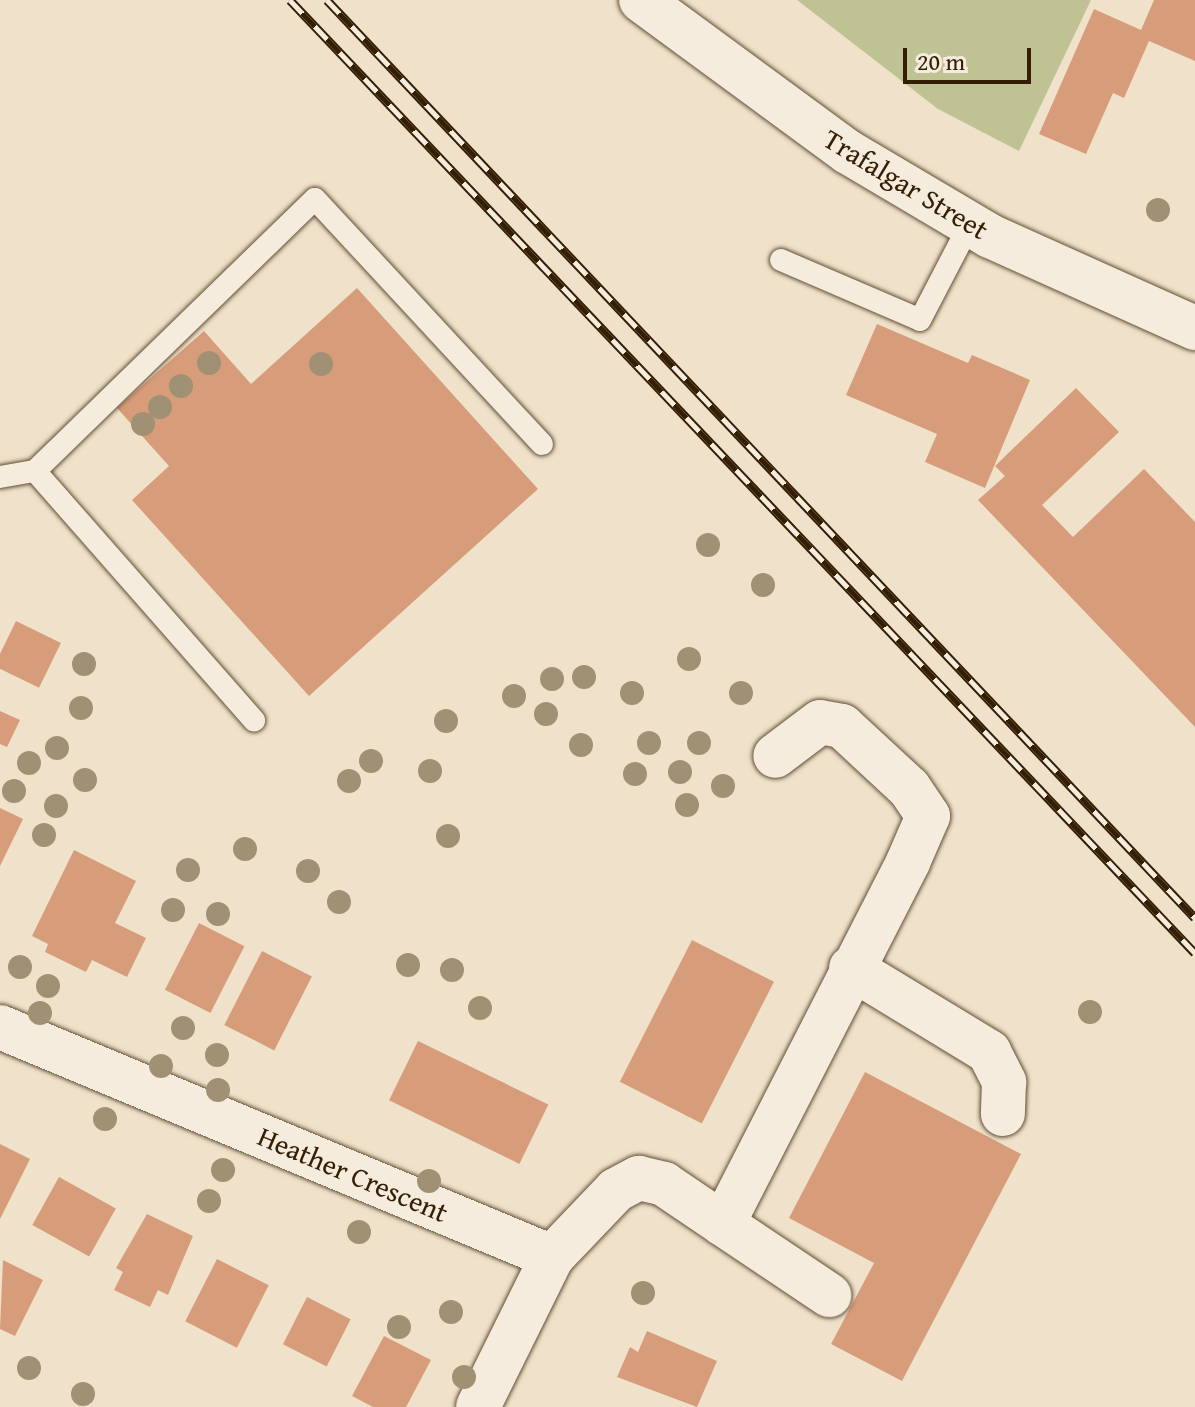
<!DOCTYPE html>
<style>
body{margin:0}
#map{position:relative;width:1195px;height:1407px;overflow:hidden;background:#f0e2ca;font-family:"Gentium Book Plus",serif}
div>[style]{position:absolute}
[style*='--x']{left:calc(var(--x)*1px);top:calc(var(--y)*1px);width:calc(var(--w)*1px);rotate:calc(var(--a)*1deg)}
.green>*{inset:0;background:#bfc293}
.building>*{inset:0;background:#d79c79;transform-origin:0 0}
.roads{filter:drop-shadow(0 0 2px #634f36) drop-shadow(0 0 2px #634f36)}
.lane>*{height:22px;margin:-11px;padding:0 11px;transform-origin:11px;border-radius:11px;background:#f5ecdd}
.street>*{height:44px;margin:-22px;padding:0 22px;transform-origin:22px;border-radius:22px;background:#f5ecdd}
.secondary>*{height:44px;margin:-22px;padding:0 22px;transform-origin:22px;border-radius:22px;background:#f5ecdd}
.rail>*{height:9px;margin-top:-4.5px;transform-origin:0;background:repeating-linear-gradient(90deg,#f5ecdd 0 18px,#341e04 0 36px);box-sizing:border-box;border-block:2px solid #341e04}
.trees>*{width:24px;height:24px;margin:-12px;border-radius:50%;background:#a09175}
span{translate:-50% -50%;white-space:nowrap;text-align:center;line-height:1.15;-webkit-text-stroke:8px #f5ecdd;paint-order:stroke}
.street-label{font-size:28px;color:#341e04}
.scale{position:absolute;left:903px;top:48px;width:128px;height:36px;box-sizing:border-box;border:4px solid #341e04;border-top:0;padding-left:10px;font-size:24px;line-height:28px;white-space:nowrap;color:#341e04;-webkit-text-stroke:6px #f5ecdd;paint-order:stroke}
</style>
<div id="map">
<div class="green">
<i style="clip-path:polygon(797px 0,1091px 0,1019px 151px,938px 109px)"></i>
</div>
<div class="building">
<i style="clip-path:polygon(1154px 0,1195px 0,1195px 61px,1149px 41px,1124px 98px,1113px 93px,1086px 154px,1039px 134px,1094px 9px,1141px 30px)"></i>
<i style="clip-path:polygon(357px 288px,538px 489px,309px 696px,132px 500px,169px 466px,117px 408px,204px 331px,251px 384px)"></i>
<i style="clip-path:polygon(877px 324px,968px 363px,972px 355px,1030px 380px,985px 488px,925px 462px,937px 434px,846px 395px)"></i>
<i style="clip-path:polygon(1076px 388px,1119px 432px,1042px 505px,1073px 537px,1144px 469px,1195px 522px,1195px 727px,978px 500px,1005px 476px,995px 466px)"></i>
<i style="left:16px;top:621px;width:50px;height:50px;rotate:26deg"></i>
<i style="clip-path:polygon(0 711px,20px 720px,7px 747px,0 744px)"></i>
<i style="clip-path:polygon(0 808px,23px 819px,0 866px)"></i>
<i style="clip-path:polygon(74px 850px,136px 881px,115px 923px,146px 938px,127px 977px,92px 960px,86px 972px,45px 952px,48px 944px,32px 936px)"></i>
<i style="left:199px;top:923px;width:51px;height:75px;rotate:27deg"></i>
<i style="left:692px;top:940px;width:92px;height:159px;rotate:27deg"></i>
<i style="left:262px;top:951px;width:56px;height:83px;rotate:27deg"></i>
<i style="left:418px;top:1041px;width:145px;height:66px;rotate:26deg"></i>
<i style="clip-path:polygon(865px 1072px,1021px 1154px,902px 1381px,831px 1344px,874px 1263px,789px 1218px)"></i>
<i style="clip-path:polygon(0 1144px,30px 1159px,0 1219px)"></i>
<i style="left:59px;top:1177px;width:65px;height:55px;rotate:29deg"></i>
<i style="clip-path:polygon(147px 1214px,193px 1236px,168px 1295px,158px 1290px,150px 1307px,114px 1290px,123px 1272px,116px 1268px)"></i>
<i style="left:217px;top:1259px;width:58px;height:70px;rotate:27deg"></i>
<i style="clip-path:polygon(3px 1260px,43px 1280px,15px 1336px,0 1329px)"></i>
<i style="left:307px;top:1297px;width:49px;height:53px;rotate:27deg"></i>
<i style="clip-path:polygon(647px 1331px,717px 1361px,697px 1407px,617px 1377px,630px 1347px,638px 1352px)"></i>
<i style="clip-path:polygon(384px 1336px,431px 1360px,406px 1407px,373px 1407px,352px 1396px)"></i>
</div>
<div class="roads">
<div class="lane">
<i style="--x:781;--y:260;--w:151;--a:23.3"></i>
<i style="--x:920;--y:320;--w:108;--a:-62.5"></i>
<i style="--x:35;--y:471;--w:332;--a:48.7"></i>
<i style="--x:0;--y:477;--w:36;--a:-10"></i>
<i style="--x:35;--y:471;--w:390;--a:-44.2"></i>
<i style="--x:315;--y:199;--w:334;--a:47.2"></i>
</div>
<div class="street">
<i style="--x:851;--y:968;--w:162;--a:31.3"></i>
<i style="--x:989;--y:1052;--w:34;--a:63"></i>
<i style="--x:1004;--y:1082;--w:32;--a:92"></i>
<i style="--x:0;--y:1027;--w:598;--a:22.62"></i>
<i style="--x:552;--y:1257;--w:167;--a:116.3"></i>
<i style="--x:723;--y:1224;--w:128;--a:33.8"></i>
<i style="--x:552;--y:1257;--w:93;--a:-46.3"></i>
<i style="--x:616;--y:1190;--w:26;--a:-28"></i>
<i style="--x:639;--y:1178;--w:26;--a:13"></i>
<i style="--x:664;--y:1184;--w:71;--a:34.1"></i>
<i style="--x:723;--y:1224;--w:407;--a:-62.9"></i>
<i style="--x:908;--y:862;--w:50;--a:-66.5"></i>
<i style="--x:928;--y:816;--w:34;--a:-124"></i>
<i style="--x:909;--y:788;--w:91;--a:-137.2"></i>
<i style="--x:842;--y:726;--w:22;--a:-170"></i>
<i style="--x:820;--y:722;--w:56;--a:142.9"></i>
</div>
<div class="secondary">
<i style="--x:641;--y:0;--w:257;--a:36.3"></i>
<i style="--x:848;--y:152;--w:165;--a:30.6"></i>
<i style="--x:990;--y:236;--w:225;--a:24.2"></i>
</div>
</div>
<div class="rail">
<i style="--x:290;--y:0;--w:1314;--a:46.48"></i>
<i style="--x:327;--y:0;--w:1263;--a:46.6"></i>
</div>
<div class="trees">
<i style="left:1158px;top:210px"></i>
<i style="left:209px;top:363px"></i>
<i style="left:321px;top:364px"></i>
<i style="left:181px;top:386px"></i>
<i style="left:160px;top:407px"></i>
<i style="left:143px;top:424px"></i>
<i style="left:708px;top:545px"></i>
<i style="left:763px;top:585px"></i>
<i style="left:689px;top:659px"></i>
<i style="left:84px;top:664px"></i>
<i style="left:584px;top:677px"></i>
<i style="left:552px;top:679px"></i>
<i style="left:632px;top:693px"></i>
<i style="left:741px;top:693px"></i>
<i style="left:514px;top:696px"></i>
<i style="left:81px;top:708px"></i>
<i style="left:546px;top:714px"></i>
<i style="left:446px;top:721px"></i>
<i style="left:649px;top:743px"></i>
<i style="left:699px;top:743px"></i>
<i style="left:581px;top:745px"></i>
<i style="left:57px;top:748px"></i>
<i style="left:371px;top:761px"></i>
<i style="left:29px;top:763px"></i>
<i style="left:430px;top:771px"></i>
<i style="left:680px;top:772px"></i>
<i style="left:635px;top:774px"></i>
<i style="left:85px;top:780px"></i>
<i style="left:349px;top:781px"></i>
<i style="left:723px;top:786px"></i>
<i style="left:14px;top:791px"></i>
<i style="left:687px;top:805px"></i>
<i style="left:56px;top:806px"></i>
<i style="left:44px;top:835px"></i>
<i style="left:448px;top:836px"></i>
<i style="left:245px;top:849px"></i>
<i style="left:188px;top:870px"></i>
<i style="left:308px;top:871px"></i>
<i style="left:339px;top:902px"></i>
<i style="left:173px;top:910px"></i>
<i style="left:218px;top:914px"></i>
<i style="left:408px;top:965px"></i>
<i style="left:20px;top:967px"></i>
<i style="left:452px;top:970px"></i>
<i style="left:48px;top:986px"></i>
<i style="left:480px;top:1008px"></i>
<i style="left:1090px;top:1012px"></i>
<i style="left:40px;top:1013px"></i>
<i style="left:183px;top:1028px"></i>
<i style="left:217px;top:1055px"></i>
<i style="left:161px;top:1066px"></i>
<i style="left:218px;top:1090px"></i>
<i style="left:105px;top:1119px"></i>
<i style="left:223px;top:1170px"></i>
<i style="left:429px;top:1181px"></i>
<i style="left:209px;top:1201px"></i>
<i style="left:359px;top:1232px"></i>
<i style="left:643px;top:1293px"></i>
<i style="left:451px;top:1312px"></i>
<i style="left:399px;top:1327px"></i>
<i style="left:29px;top:1368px"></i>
<i style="left:464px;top:1377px"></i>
<i style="left:83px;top:1394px"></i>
</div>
<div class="street-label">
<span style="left:906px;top:184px;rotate:31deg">Trafalgar Street</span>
<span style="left:353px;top:1174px;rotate:23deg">Heather Crescent</span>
</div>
<div class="scale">20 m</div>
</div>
